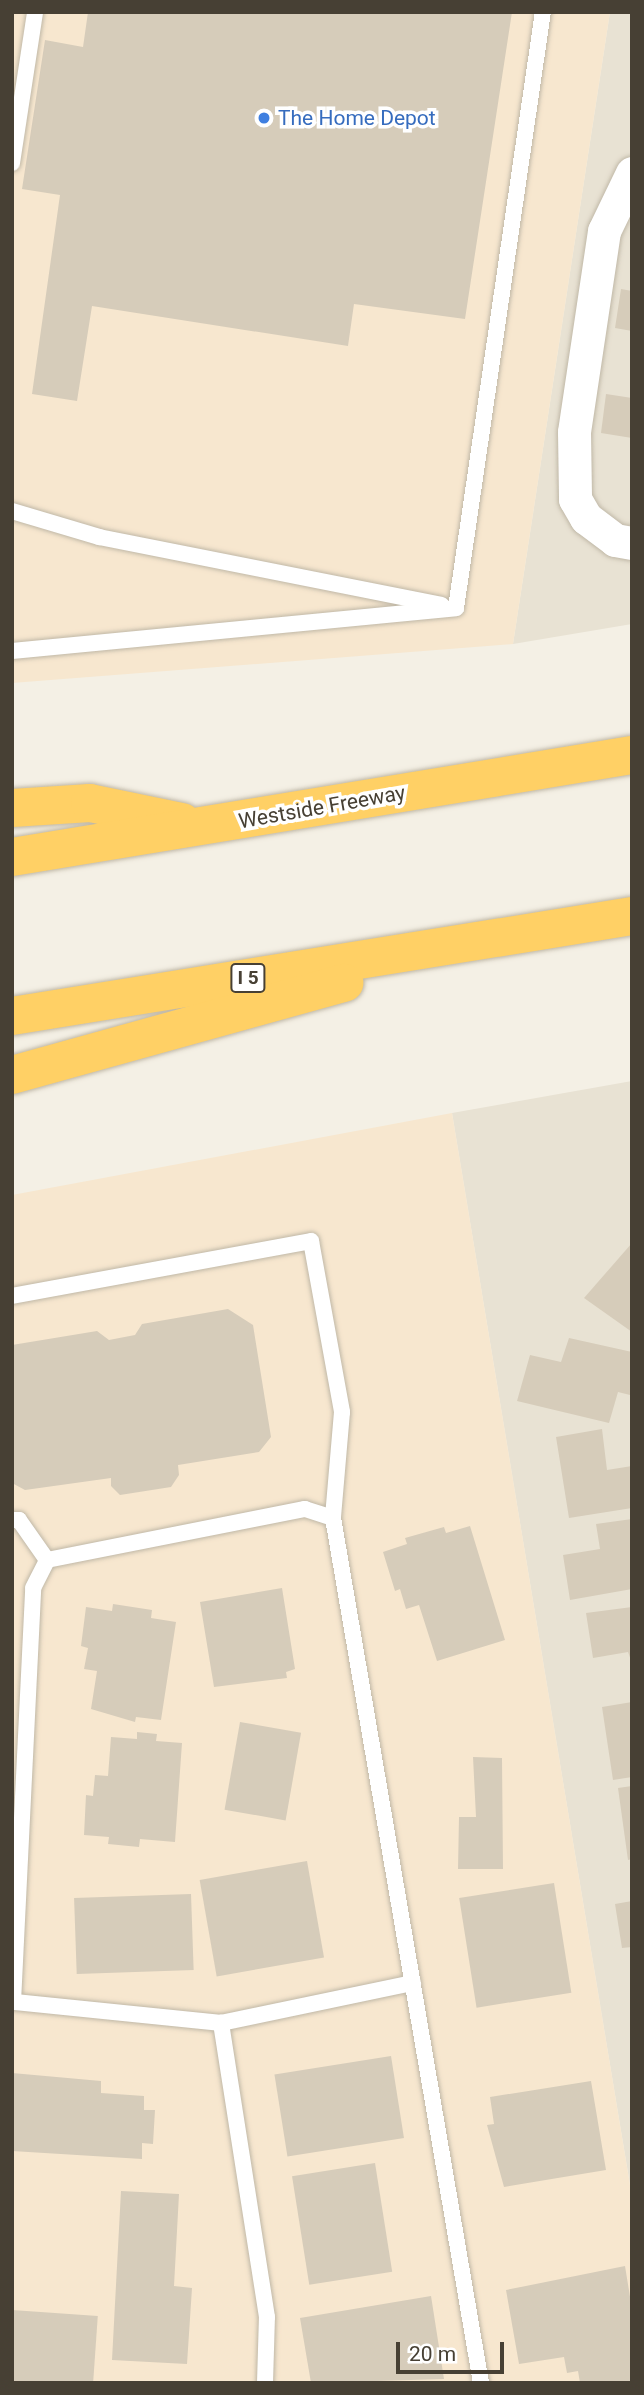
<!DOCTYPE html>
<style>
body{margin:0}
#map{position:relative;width:644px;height:2395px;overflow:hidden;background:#f4f0e5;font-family:Roboto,sans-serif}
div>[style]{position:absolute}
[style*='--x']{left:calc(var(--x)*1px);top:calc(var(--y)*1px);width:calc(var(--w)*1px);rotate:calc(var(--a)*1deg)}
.residential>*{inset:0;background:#e8e2d3}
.commercial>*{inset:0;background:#f7e7cf}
.building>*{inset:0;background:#d6ccba;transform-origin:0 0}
.roads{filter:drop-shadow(0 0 2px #c0b8a7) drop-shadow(0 0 2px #c0b8a7)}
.lane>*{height:16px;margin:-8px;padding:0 8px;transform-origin:8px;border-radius:8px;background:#fff}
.street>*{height:33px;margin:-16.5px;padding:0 16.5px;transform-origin:16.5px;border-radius:16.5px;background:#fff}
.highway>*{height:38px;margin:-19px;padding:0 19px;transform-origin:19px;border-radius:19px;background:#ffd065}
.dots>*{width:19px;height:19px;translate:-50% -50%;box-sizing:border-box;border:4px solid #fff;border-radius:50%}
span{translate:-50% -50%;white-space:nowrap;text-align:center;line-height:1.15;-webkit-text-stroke:7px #fff;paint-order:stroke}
.shield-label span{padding:2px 5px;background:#fff;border:2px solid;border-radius:5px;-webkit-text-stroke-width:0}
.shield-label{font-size:19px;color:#474034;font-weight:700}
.shop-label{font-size:21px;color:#366cbe}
.left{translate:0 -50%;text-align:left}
.street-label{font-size:21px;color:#474034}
.frame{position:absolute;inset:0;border:14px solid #474034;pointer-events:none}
.scale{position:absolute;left:396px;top:2342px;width:108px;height:32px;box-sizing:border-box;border:4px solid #474034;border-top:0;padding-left:9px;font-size:21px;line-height:24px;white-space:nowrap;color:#474034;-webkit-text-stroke:5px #fff;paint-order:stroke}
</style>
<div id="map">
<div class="residential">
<i style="clip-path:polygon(610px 12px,632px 12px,632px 624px,513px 644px)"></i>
<i style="clip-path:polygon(632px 1081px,632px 2197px,452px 1113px)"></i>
</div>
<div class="commercial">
<i style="clip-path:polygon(12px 12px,610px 12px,513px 644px,12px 683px)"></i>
<i style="clip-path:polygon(452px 1113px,632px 2197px,632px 2383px,12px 2383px,12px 1195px)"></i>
</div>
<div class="building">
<i style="clip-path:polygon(88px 12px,512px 12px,465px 319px,354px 304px,348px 346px,92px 306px,77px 401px,32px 394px,60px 195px,22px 189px,45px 40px,83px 47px)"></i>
<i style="clip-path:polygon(621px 289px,632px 291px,632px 331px,615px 328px)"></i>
<i style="clip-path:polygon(606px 394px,632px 398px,632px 438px,601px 433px)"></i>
<i style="clip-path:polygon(632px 1243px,632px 1332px,584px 1298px)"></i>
<i style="clip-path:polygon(228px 1309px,253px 1325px,271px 1437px,259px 1452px,178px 1465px,179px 1475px,171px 1487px,120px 1495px,111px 1486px,111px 1478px,25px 1490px,12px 1483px,12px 1345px,97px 1331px,109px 1340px,135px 1335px,142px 1324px)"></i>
<i style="clip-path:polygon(569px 1338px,632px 1352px,630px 1395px,618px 1392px,609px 1423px,517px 1401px,530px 1355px,561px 1362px)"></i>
<i style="clip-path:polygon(602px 1429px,607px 1470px,632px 1466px,632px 1508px,569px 1518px,556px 1437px)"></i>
<i style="clip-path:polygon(632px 1519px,632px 1589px,570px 1600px,563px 1555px,600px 1549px,596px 1524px)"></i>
<i style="clip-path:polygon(470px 1526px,505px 1640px,437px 1661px,419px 1605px,406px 1609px,400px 1589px,395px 1591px,383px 1552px,407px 1544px,405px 1538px,444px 1527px,446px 1533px)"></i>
<i style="clip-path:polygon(282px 1588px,295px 1669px,286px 1672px,287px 1678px,214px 1687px,200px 1602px)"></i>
<i style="clip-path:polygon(113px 1604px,152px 1610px,151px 1618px,176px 1622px,161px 1720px,136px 1717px,135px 1722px,91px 1709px,97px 1671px,84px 1669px,88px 1648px,81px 1646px,86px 1607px,112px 1611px)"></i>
<i style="clip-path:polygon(632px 1607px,632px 1663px,628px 1652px,593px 1658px,586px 1613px)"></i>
<i style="clip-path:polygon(632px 1702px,632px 1777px,613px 1780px,602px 1707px)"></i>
<i style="left:240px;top:1722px;width:62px;height:89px;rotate:10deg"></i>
<i style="clip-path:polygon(137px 1732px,157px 1734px,156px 1741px,182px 1743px,175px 1842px,140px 1839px,139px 1847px,108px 1844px,109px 1837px,84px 1835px,86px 1795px,93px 1796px,95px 1775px,108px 1776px,111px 1737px,137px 1739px)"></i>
<i style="clip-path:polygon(473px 1757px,502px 1758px,503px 1869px,458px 1869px,459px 1817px,476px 1817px)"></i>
<i style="clip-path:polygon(632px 1786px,632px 1859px,628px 1860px,618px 1788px)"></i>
<i style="left:307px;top:1861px;width:98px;height:109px;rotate:80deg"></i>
<i style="left:554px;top:1883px;width:111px;height:96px;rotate:81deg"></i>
<i style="left:191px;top:1894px;width:76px;height:117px;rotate:88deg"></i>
<i style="clip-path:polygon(632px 1901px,632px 1947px,622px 1948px,615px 1904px)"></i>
<i style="left:391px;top:2056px;width:83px;height:118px;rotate:81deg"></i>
<i style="clip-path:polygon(12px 2073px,101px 2081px,101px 2093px,144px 2096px,144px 2110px,155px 2110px,153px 2144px,142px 2143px,142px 2159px,12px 2151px)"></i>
<i style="clip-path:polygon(591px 2081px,606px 2170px,504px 2187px,487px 2125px,494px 2124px,490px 2097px)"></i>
<i style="left:375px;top:2163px;width:110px;height:84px;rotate:81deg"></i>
<i style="clip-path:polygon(121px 2191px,179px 2194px,174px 2286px,192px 2288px,187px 2364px,112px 2360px)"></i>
<i style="clip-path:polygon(625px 2266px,632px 2309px,632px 2383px,580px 2383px,578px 2371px,567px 2373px,564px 2357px,519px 2364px,506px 2290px)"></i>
<i style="clip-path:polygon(431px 2296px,444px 2379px,311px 2383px,300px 2318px)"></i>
<i style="left:12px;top:2310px;width:86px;height:73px;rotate:4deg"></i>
</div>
<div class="roads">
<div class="lane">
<i style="--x:12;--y:163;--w:153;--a:-81.3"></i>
<i style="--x:12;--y:511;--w:91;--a:16.6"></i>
<i style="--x:99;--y:537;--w:349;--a:11.2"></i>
<i style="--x:12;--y:651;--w:446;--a:-5.5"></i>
<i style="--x:456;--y:608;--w:602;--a:-81.7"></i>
<i style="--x:12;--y:1296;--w:304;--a:-10.4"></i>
<i style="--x:311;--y:1241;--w:174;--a:79.7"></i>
<i style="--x:342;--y:1412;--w:106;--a:94.9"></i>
<i style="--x:12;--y:1520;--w:7;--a:0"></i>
<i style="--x:19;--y:1520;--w:49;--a:55"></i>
<i style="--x:221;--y:2023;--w:196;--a:-11.8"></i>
<i style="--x:265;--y:2383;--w:66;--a:-88.3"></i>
<i style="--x:267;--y:2317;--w:298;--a:-98.9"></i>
<i style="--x:221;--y:2023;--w:209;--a:-174.2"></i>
<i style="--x:13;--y:2002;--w:414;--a:-87.2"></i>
<i style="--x:33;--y:1588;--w:31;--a:-63"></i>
<i style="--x:47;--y:1560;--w:263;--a:-11.2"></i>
<i style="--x:305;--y:1509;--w:29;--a:18"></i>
<i style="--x:333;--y:1518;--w:878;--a:80.29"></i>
</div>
<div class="street">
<i style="--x:632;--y:173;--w:64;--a:115.8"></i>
<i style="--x:604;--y:231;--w:203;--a:98.5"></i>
<i style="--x:574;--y:432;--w:67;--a:89.1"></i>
<i style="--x:575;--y:499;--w:22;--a:60"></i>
<i style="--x:586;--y:518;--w:36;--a:37"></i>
<i style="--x:615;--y:540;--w:17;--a:10"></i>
</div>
<div class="highway">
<i style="--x:12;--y:808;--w:78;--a:-3.7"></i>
<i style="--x:90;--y:803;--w:94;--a:11.7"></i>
<i style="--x:12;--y:857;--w:628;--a:-9.34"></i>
<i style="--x:12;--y:1016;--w:628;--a:-9.16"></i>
<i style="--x:12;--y:1075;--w:345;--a:-15.5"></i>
</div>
</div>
<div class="dots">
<i style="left:264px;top:118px;background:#3f7fe0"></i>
</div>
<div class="shield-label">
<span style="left:248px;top:978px">I 5</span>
</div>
<div class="shop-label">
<span class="left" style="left:278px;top:118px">The Home Depot</span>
</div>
<div class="street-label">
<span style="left:322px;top:807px;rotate:-10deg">Westside Freeway</span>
</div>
<div class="frame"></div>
<div class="scale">20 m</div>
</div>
